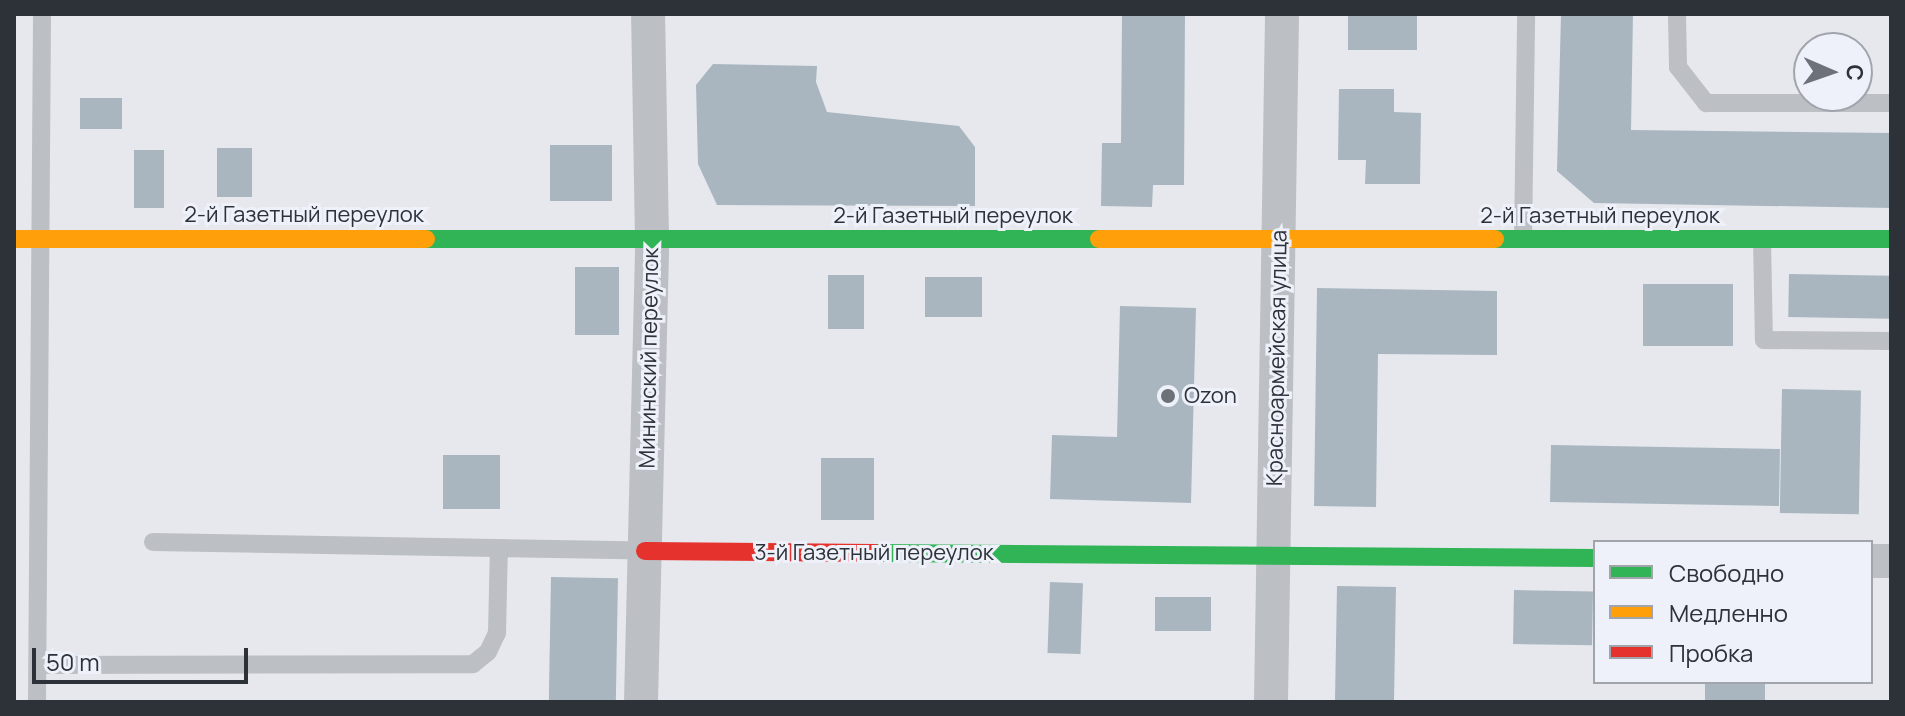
<!DOCTYPE html>
<meta charset="utf-8">
<style>
body{margin:0}
#map{position:relative;width:1905px;height:716px;overflow:hidden;background:#e6e8ee;font-family:Manrope,sans-serif}
div>[style]{position:absolute}
[style*='--x']{left:calc(var(--x)*1px);top:calc(var(--y)*1px);width:calc(var(--w)*1px);rotate:calc(var(--a)*1deg)}
.building>*{inset:0;background:#a9b6c0;transform-origin:0 0}
.lane>*{height:18px;margin:-9px;padding:0 9px;transform-origin:9px;border-radius:9px;background:#bcbfc4}
.street>*{height:34px;margin:-17px;padding:0 17px;transform-origin:17px;border-radius:17px;background:#bcbfc4}
.fast>*{height:18px;margin:-9px;padding:0 9px;transform-origin:9px;border-radius:9px;background:#30b455}
.slow>*{height:18px;margin:-9px;padding:0 9px;transform-origin:9px;border-radius:9px;background:#ff9f0a}
.jam>*{height:18px;margin:-9px;padding:0 9px;transform-origin:9px;border-radius:9px;background:#e5322d}
.dots>*{width:22px;height:22px;translate:-50% -50%;box-sizing:border-box;border:4px solid #eef1f9;border-radius:50%}
span{translate:-50% -50%;white-space:nowrap;text-align:center;line-height:1.15;-webkit-text-stroke:6px #eef1f9;paint-order:stroke}
.street-label{font-size:22px;color:#2c3238}
.poi-label{font-size:22px;color:#2c3238}
.left{translate:0 -50%;text-align:left}
.frame{position:absolute;inset:0;border:16px solid #2c3238;pointer-events:none}
.legend{position:absolute;left:1593px;top:540px;width:280px;height:144px;box-sizing:border-box;background:#eef1f9;border:2px solid #a0a5ac;margin:0;padding:10px 14px;list-style:none;font-size:24px;color:#2c3238}
.legend li{display:flex;align-items:center;gap:16px;height:40px}
.legend b{width:40px;border:2px solid #a0a5ac}
.north{position:absolute;left:1793px;top:32px;width:80px;height:80px;box-sizing:border-box;background:#eef1f9;border:2px solid #a0a5ac;border-radius:50%;rotate:92deg;font-size:22px;font-weight:700;line-height:32px;text-align:center;color:#2c3238}
.north::after{content:'';display:block;margin:auto;width:28px;height:36px;background:#6d7278;clip-path:polygon(50% 0,100% 100%,50% 72%,0 100%)}
.scale{position:absolute;left:32px;top:648px;width:216px;height:36px;box-sizing:border-box;border:4px solid #2c3238;border-top:0;padding-left:10px;font-size:24px;line-height:28px;white-space:nowrap;color:#2c3238;-webkit-text-stroke:6px #eef1f9;paint-order:stroke}
</style>
<div id="map">
<div class="building">
<i style="clip-path:polygon(1122px 14px,1185px 14px,1184px 185px,1153px 185px,1152px 207px,1101px 206px,1102px 143px,1121px 143px)"></i>
<i style="left:1348px;top:14px;width:69px;height:36px"></i>
<i style="clip-path:polygon(1561px 14px,1633px 14px,1631px 130px,1891px 133px,1891px 208px,1594px 203px,1557px 171px)"></i>
<i style="clip-path:polygon(713px 64px,817px 66px,816px 82px,827px 112px,959px 126px,975px 147px,975px 206px,717px 205px,698px 164px,696px 85px)"></i>
<i style="clip-path:polygon(1339px 89px,1394px 89px,1394px 112px,1421px 113px,1420px 184px,1365px 184px,1366px 160px,1338px 160px)"></i>
<i style="left:80px;top:98px;width:42px;height:31px"></i>
<i style="left:550px;top:145px;width:62px;height:56px"></i>
<i style="left:217px;top:148px;width:35px;height:49px"></i>
<i style="left:134px;top:150px;width:30px;height:58px"></i>
<i style="left:575px;top:267px;width:44px;height:68px"></i>
<i style="left:1789px;top:274px;width:102px;height:43px;rotate:1deg"></i>
<i style="left:828px;top:275px;width:36px;height:54px"></i>
<i style="left:925px;top:277px;width:57px;height:40px"></i>
<i style="left:1643px;top:284px;width:90px;height:62px"></i>
<i style="clip-path:polygon(1317px 288px,1497px 291px,1497px 355px,1378px 354px,1376px 507px,1314px 506px)"></i>
<i style="clip-path:polygon(1120px 306px,1196px 308px,1191px 503px,1050px 499px,1052px 435px,1117px 437px)"></i>
<i style="left:1782px;top:389px;width:79px;height:124px;rotate:1deg"></i>
<i style="left:1551px;top:445px;width:229px;height:57px;rotate:1deg"></i>
<i style="left:443px;top:455px;width:57px;height:54px"></i>
<i style="left:821px;top:458px;width:53px;height:62px"></i>
<i style="left:551px;top:577px;width:67px;height:125px;rotate:1deg"></i>
<i style="left:1050px;top:582px;width:33px;height:71px;rotate:2deg"></i>
<i style="left:1337px;top:586px;width:59px;height:116px;rotate:1deg"></i>
<i style="left:1514px;top:590px;width:79px;height:54px;rotate:1deg"></i>
<i style="left:1155px;top:597px;width:56px;height:34px"></i>
<i style="left:1705px;top:682px;width:60px;height:20px"></i>
</div>
<div class="lane">
<i style="--x:1677;--y:14;--w:53;--a:88.9"></i>
<i style="--x:1678;--y:67;--w:46;--a:52.1"></i>
<i style="--x:1706;--y:103;--w:185;--a:0"></i>
<i style="--x:1523;--y:239;--w:225;--a:-89.2"></i>
<i style="--x:1762;--y:239;--w:101;--a:88.9"></i>
<i style="--x:1764;--y:340;--w:127;--a:0.5"></i>
<i style="--x:153;--y:542;--w:492;--a:1"></i>
<i style="--x:38;--y:665;--w:435;--a:-0.1"></i>
<i style="--x:473;--y:664;--w:19;--a:-39"></i>
<i style="--x:488;--y:652;--w:21;--a:-65"></i>
<i style="--x:497;--y:633;--w:85;--a:-88.7"></i>
<i style="--x:37;--y:702;--w:688;--a:-89.58"></i>
</div>
<div class="street">
<i style="--x:1871;--y:561;--w:20;--a:0"></i>
<i style="--x:641;--y:702;--w:463;--a:-88.6"></i>
<i style="--x:652;--y:239;--w:225;--a:-91"></i>
<i style="--x:1271;--y:702;--w:688;--a:-89.08"></i>
</div>
<div class="fast">
<i style="--x:426;--y:239;--w:673;--a:0"></i>
<i style="--x:1495;--y:239;--w:396;--a:0"></i>
<i style="--x:875;--y:553;--w:720;--a:0.4"></i>
</div>
<div class="slow">
<i style="--x:14;--y:239;--w:412;--a:0"></i>
<i style="--x:1099;--y:239;--w:396;--a:0"></i>
</div>
<div class="jam">
<i style="--x:645;--y:551;--w:230;--a:0.5"></i>
</div>
<div class="dots">
<i style="left:1168px;top:396px;background:#6d7278"></i>
</div>
<div class="street-label">
<span style="left:304px;top:215px">2-й Газетный переулок</span>
<span style="left:953px;top:216px">2-й Газетный переулок</span>
<span style="left:1600px;top:216px">2-й Газетный переулок</span>
<span style="left:649px;top:358px;rotate:-89deg">Мининский переулок</span>
<span style="left:1277px;top:358px;rotate:-89deg">Красноармейская улица</span>
<span style="left:874px;top:553px">3-й Газетный переулок</span>
</div>
<div class="poi-label">
<span class="left" style="left:1184px;top:396px">Ozon</span>
</div>
<div class="frame"></div>
<ul class="legend">
<li><b style="height:10px;background:#30b455"></b>Свободно</li>
<li><b style="height:10px;background:#ff9f0a"></b>Медленно</li>
<li><b style="height:10px;background:#e5322d"></b>Пробка</li>
</ul>
<div class="north">С</div>
<div class="scale">50 m</div>
</div>
